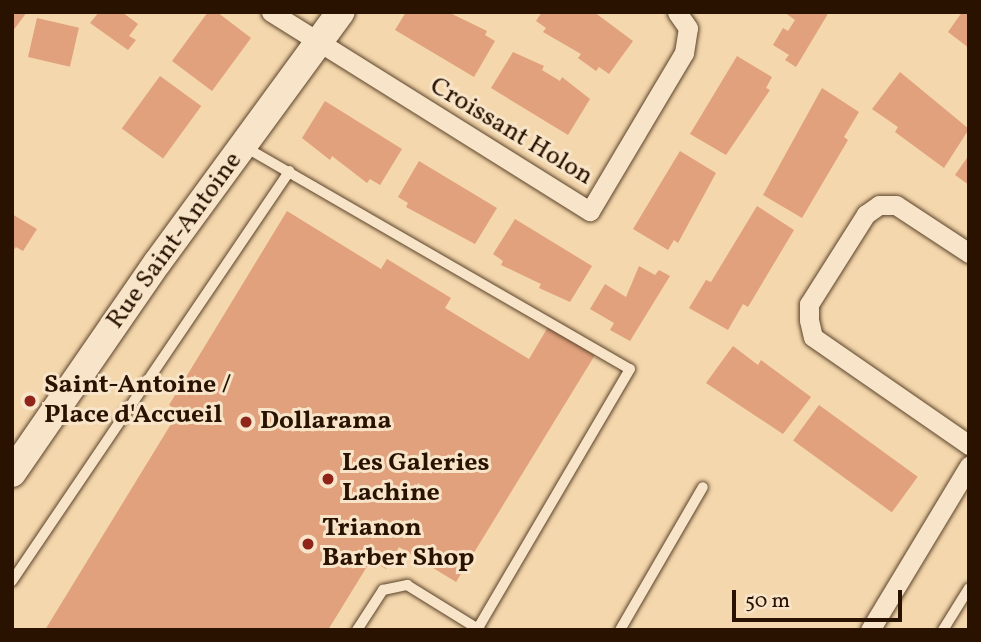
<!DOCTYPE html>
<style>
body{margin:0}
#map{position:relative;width:981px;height:642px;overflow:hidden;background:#f4d7ac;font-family:Vollkorn,serif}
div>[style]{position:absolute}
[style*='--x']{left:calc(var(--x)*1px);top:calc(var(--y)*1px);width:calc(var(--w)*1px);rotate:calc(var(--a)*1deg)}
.building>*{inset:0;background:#e1a17d;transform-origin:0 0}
.roads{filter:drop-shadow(0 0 2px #5c432b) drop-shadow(0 0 2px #5c432b)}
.lane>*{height:10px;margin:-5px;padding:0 5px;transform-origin:5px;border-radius:5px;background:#f8e5c9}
.street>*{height:19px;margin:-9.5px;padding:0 9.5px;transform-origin:9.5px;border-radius:9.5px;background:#f8e5c9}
.secondary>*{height:28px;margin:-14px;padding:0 14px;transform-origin:14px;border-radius:14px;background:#f8e5c9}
.dots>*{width:19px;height:19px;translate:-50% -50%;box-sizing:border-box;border:4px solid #f8e5c9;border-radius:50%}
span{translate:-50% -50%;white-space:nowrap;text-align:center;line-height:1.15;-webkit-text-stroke:6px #f8e5c9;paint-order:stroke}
.street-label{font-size:26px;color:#291200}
.poi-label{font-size:26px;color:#291200;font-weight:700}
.left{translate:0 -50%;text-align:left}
.frame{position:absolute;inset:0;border:14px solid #291200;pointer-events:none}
.scale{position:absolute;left:732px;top:590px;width:170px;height:32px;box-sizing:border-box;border:4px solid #291200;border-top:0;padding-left:9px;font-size:21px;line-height:24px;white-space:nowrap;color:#291200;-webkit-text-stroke:5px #f8e5c9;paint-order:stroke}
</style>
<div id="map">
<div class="building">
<i style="clip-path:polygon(12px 12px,27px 12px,12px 32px)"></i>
<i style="clip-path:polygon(99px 12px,122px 12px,138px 24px,129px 36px,136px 40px,128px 50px,90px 23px)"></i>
<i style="clip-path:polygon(208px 12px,217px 12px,251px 38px,212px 91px,172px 61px)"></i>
<i style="clip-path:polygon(406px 12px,448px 12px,487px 31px,485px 35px,495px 41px,474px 77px,395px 30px)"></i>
<i style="clip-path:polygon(542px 12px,594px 12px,633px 41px,609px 74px,599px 67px,596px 71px,578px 58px,581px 54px,543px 32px,546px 28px,536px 21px)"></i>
<i style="clip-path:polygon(784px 12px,829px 12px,796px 67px,785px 60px,789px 55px,773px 45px,783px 28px,788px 31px,795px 20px)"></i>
<i style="clip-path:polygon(962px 12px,969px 12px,969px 48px,948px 32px)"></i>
<i style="left:37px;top:18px;width:43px;height:40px;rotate:13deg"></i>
<i style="clip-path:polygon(513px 52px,544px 66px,542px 70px,560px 81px,562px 77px,590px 99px,568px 135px,491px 88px)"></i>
<i style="clip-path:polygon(737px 56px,772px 77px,766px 88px,770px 90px,726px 155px,690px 134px)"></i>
<i style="clip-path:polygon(900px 72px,969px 129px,944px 168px,895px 132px,898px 127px,872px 109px)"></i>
<i style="left:160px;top:76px;width:51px;height:65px;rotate:36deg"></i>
<i style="clip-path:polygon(822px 88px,859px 112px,844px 137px,848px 140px,802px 218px,763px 195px)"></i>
<i style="clip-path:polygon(325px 101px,402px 149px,380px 185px,370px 179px,367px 183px,332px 156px,330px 160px,302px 138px)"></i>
<i style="clip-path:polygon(680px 151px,716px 173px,678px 243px,674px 240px,668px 250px,633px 229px)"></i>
<i style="clip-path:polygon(969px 155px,969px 185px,955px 175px)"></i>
<i style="clip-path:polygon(419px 161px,497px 208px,475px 244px,406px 207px,408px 203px,398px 197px)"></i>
<i style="clip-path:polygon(757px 206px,794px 230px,748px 307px,743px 304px,728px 330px,689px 308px,706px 280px,711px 282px)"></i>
<i style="clip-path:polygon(287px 211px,381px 269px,387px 259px,451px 298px,445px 308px,529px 359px,548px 327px,595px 355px,456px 582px,399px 547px,386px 569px,371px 560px,328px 630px,45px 630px,179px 411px,169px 405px)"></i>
<i style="clip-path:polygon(12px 214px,37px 229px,23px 251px,16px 247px,12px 252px)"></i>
<i style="clip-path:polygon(515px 219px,592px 266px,570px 302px,539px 288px,541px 284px,501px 265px,503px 261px,493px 254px)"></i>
<i style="clip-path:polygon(639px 266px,655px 275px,659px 270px,670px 276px,630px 341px,610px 330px,614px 323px,590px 309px,605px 284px,626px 297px)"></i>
<i style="clip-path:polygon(733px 346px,758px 365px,761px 360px,811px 397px,783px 434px,706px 383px)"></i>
<i style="left:819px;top:405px;width:122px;height:44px;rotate:36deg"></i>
</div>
<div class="roads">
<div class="lane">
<i style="--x:245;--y:147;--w:444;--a:30"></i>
<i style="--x:630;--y:369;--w:300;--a:120.4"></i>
<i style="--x:12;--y:581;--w:495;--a:-55.9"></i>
<i style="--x:357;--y:630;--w:48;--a:-57"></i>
<i style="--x:383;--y:590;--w:25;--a:-12"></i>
<i style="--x:407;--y:585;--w:86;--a:31.7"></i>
<i style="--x:620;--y:630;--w:165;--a:-59.9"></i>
<i style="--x:943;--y:630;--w:49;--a:-58.2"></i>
</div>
<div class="street">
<i style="--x:271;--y:12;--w:376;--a:32"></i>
<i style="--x:590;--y:211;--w:184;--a:-59.3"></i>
<i style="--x:684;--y:53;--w:25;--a:-81"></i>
<i style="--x:688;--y:28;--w:19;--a:-125"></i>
<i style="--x:969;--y:253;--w:87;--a:-146.7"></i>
<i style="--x:896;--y:205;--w:17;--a:180"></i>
<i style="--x:879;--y:205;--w:16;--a:145"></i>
<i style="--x:866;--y:214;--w:107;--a:122.3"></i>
<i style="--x:809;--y:304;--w:16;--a:90"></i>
<i style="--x:809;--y:320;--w:17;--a:77"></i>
<i style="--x:813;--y:337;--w:190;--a:34.7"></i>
<i style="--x:870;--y:630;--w:192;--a:-58.9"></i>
</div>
<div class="secondary">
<i style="--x:12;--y:473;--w:255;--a:-55.4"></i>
<i style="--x:157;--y:263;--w:311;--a:-53.8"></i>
</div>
</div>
<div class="dots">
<i style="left:30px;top:401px;background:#8f2418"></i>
<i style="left:246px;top:422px;background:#8f2418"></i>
<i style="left:328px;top:479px;background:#8f2418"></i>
<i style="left:308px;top:544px;background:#8f2418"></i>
</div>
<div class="street-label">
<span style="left:511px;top:132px;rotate:31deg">Croissant Holon</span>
<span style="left:175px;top:241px;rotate:-54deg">Rue Saint-Antoine</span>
</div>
<div class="poi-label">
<span class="left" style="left:44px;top:401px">Saint-Antoine /<br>Place d'Accueil</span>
<span class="left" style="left:260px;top:422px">Dollarama</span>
<span class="left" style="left:342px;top:479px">Les Galeries<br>Lachine</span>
<span class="left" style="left:322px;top:544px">Trianon<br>Barber Shop</span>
</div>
<div class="frame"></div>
<div class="scale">50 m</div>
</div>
